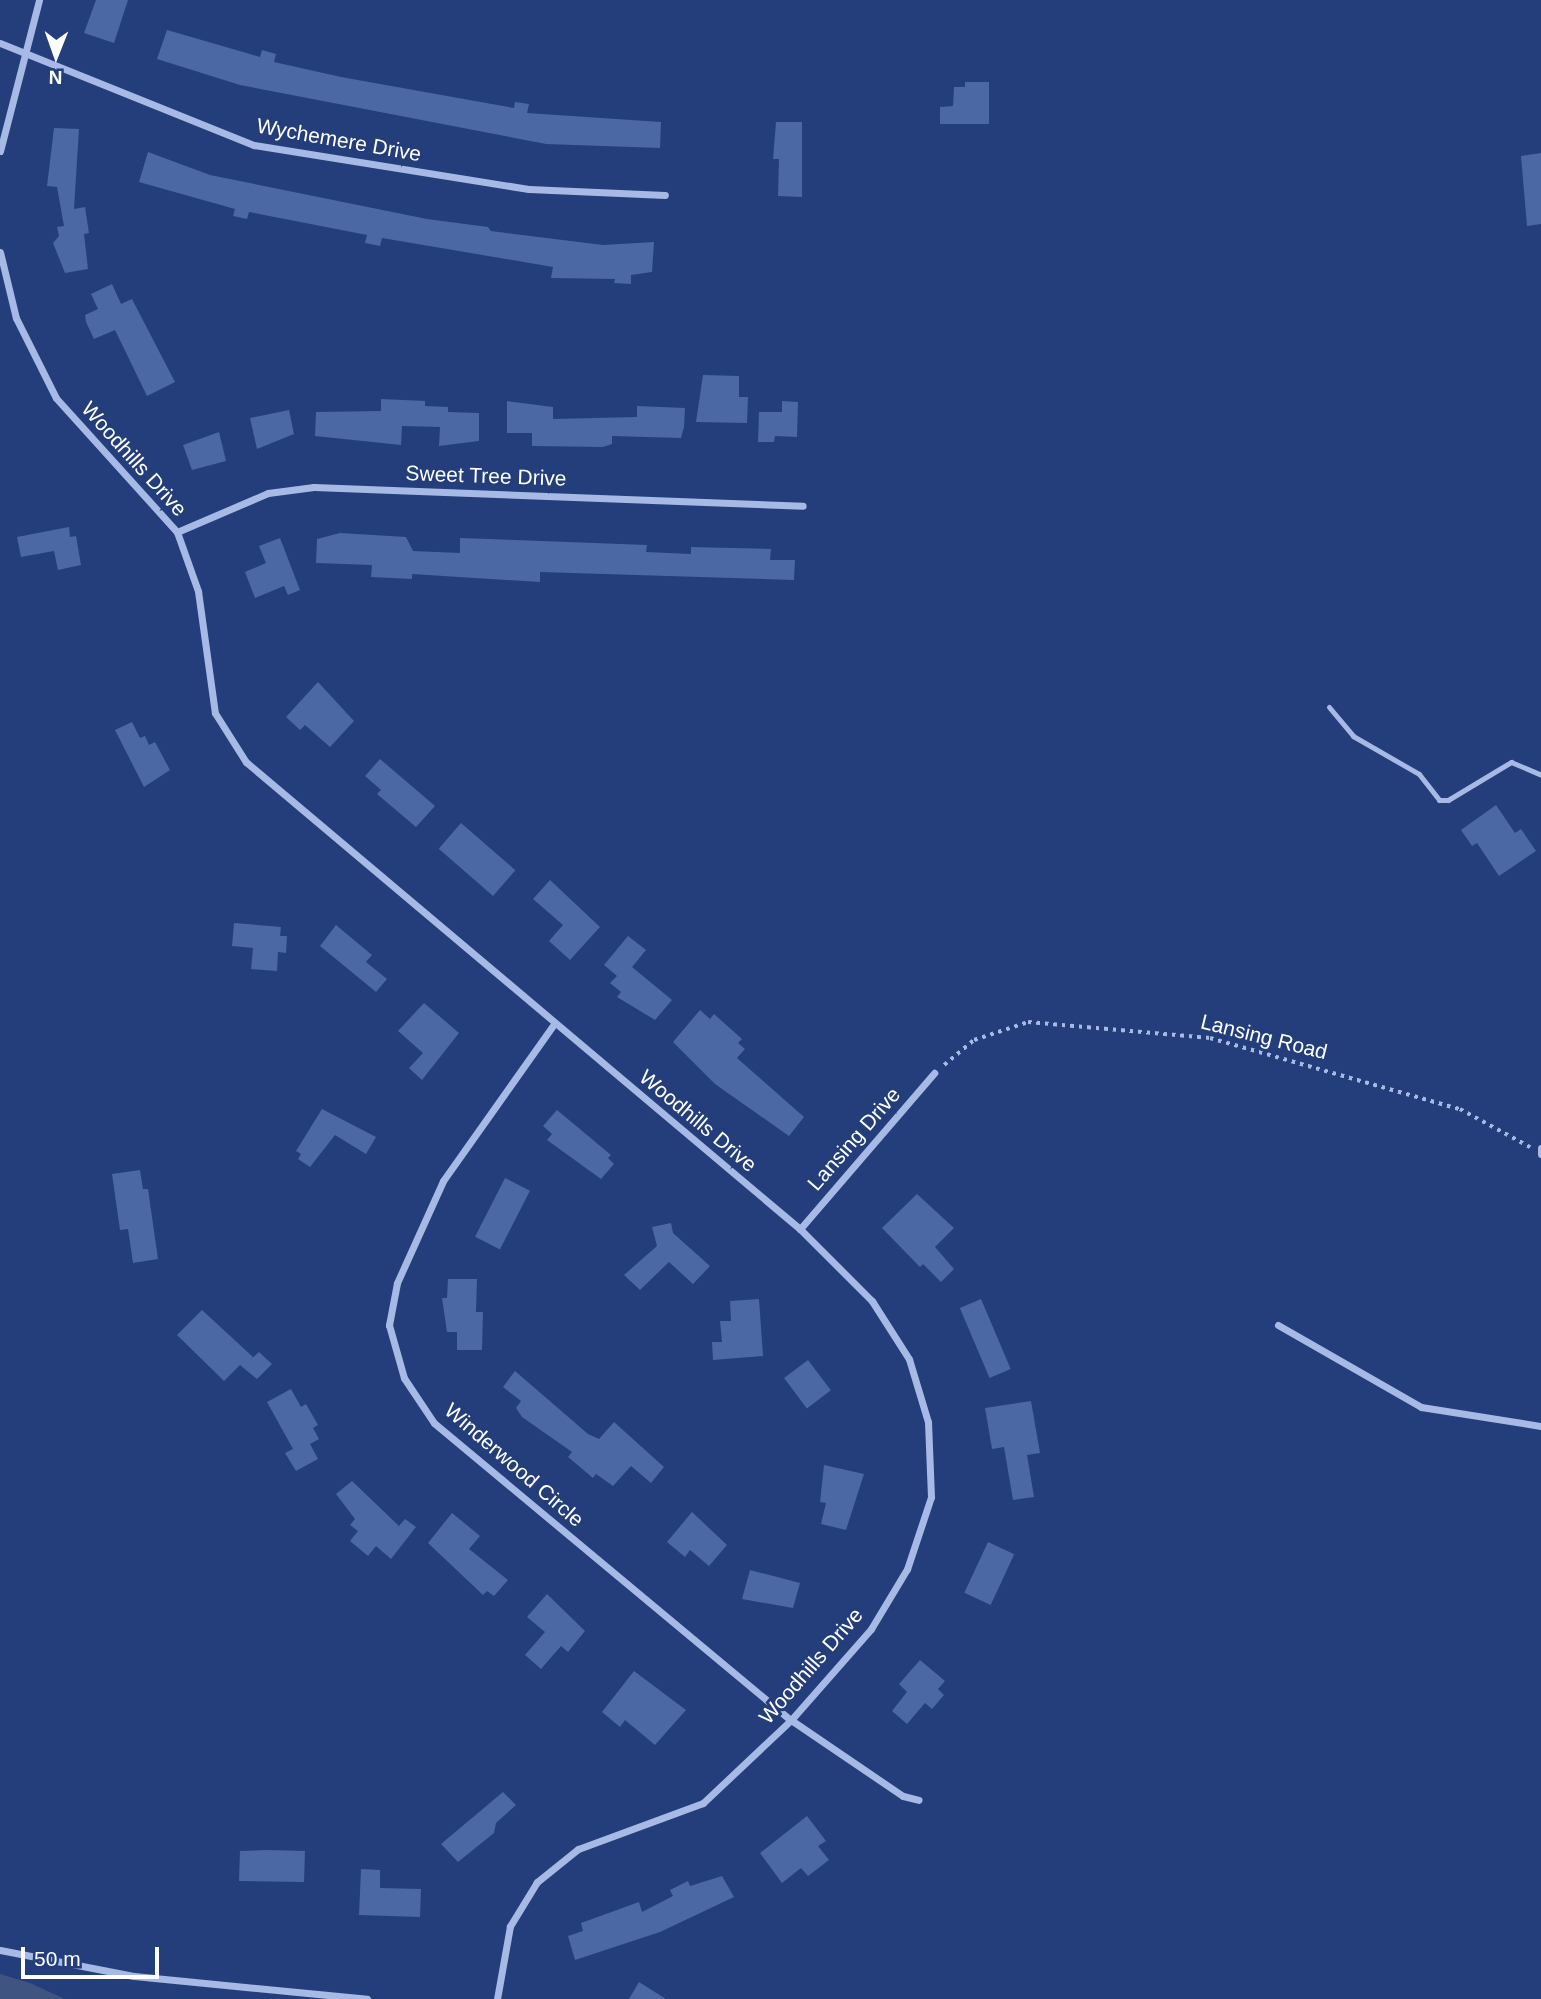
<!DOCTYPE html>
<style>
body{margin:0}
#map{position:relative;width:1541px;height:1999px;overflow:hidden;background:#233e7b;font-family:Arial,sans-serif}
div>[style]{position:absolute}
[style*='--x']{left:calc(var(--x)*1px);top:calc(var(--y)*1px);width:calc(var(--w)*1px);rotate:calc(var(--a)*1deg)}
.water>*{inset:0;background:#405481}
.building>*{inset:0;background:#4b67a4;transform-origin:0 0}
.path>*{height:3.5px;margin-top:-1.75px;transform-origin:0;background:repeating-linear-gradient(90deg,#a6bae5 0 3.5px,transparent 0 8.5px)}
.lane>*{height:5px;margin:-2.5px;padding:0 2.5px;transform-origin:2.5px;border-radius:2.5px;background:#a6bae5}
.street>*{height:7px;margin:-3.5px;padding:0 3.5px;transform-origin:3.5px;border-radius:3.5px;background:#a6bae5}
span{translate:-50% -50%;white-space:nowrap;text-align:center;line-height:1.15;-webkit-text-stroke:6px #233e7b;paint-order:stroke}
.street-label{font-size:21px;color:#fff}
.north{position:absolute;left:21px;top:21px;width:70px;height:70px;-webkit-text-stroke:5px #233e7b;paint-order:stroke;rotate:181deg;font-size:19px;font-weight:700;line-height:28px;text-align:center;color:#fff}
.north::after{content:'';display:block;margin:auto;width:24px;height:32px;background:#fff;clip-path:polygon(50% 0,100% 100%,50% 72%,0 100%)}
.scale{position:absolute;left:21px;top:1947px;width:138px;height:32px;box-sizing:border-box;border:4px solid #fff;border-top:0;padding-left:9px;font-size:21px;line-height:24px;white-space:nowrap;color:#fff;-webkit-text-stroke:5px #233e7b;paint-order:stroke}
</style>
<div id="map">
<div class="water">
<i style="clip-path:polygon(0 1974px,30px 1983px,65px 1999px,0 1999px)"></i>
</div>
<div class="building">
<i style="clip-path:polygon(96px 0,128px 0,114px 43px,84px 33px)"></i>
<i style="clip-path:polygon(167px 30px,260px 57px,262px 50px,276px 54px,274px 62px,341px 77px,514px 108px,515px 102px,529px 104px,527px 113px,661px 122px,660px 148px,546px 144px,240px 85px,157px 59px)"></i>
<i style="clip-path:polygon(965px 82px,989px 82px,989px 124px,940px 124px,940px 107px,953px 106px,954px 87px,965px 87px)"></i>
<i style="clip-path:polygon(776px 122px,802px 122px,802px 197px,778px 196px,779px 159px,773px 159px)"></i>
<i style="clip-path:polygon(54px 128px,79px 129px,74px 209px,85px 207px,89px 233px,84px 234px,88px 269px,65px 273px,53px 243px,59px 236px,57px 227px,64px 226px,57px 187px,47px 186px)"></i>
<i style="clip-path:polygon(148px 152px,210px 175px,427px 219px,488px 227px,491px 231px,603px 245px,654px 242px,652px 272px,631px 275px,631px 284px,614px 283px,615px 279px,551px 278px,553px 267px,382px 238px,380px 246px,365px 243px,367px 235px,249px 212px,247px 219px,233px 216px,235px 209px,139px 182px)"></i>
<i style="clip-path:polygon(1541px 153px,1541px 224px,1527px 226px,1521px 156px)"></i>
<i style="clip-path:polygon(112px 284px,121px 304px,132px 299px,175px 382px,147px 396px,115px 330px,94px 339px,86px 322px,85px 315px,98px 309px,91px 294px)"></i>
<i style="clip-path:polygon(703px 375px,739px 376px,739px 397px,748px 397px,747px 423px,696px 422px)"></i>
<i style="clip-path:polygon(381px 399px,425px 401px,425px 406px,448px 407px,448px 412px,479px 413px,479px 441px,439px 446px,440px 427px,402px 426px,401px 445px,315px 436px,316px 412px,381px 411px)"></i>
<i style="clip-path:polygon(507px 401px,553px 407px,553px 419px,637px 417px,637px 406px,685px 408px,684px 427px,681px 438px,612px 436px,612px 444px,603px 447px,532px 446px,532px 433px,507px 433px)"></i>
<i style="clip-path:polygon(782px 401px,798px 402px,797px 437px,775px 436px,774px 442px,758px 442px,759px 412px,782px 412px)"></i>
<i style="clip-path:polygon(289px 410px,294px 434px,257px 449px,250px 418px)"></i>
<i style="clip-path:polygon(219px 432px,226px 461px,192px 470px,183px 445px)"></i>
<i style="clip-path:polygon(69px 527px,70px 537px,76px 536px,81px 565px,58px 570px,54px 551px,21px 557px,17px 537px)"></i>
<i style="clip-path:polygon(340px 533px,406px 537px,413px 551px,460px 553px,460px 538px,647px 545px,646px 552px,691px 554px,691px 547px,771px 549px,770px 560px,795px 560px,794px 580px,540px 572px,540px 582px,412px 574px,412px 579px,371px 577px,372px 565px,316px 563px,317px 539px)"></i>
<i style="clip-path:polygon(280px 538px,300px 590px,288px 595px,284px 586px,255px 598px,245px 572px,266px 563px,259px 546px)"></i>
<i style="clip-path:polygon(318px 682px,354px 721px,330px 747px,305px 725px,300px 730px,286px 717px)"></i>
<i style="clip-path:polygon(132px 722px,140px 738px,145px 736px,149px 745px,155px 742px,170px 770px,144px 787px,115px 730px)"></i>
<i style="clip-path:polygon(380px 759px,435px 806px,416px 827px,377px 794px,381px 790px,365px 776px)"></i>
<i style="clip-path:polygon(1496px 805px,1515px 833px,1521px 829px,1536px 851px,1499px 876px,1477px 843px,1472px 846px,1461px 830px)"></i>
<i style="left:461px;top:823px;width:72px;height:34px;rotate:41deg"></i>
<i style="clip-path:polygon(550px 880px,600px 927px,570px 960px,549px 941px,563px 925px,533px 899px)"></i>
<i style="clip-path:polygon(234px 923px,281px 927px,280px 936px,287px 936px,286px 953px,278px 952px,277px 971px,251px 969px,253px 948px,232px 946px)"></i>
<i style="clip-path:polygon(336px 925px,372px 955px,366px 962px,387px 979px,376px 992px,320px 946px)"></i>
<i style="clip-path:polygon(628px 936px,646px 950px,632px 967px,672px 1000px,655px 1020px,617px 997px,621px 992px,610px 983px,617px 976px,604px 965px)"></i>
<i style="clip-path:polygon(424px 1003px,459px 1033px,422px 1080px,409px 1068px,423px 1053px,398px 1031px)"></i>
<i style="clip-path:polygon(700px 1010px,710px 1019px,714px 1014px,742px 1039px,738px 1043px,745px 1049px,737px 1058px,804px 1117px,789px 1136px,715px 1084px,673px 1042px)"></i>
<i style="clip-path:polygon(322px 1109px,376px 1137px,366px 1154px,335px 1135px,310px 1167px,298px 1159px,301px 1154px,296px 1151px)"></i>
<i style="clip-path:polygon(557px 1110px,611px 1155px,608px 1158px,614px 1164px,601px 1179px,547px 1140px,552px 1134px,543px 1126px)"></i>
<i style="clip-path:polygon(140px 1170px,143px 1189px,148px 1189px,158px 1259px,133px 1263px,128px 1229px,120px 1230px,112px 1174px)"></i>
<i style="left:505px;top:1178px;width:28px;height:66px;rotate:27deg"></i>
<i style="clip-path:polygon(917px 1194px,954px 1228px,935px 1247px,954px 1269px,941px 1282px,923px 1264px,920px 1267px,882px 1228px)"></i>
<i style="clip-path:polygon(671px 1223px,673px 1233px,710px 1266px,693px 1284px,669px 1262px,640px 1290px,624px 1275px,657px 1246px,652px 1227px)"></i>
<i style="clip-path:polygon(448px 1279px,477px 1279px,476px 1312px,483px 1312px,482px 1350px,457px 1350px,457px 1332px,447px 1332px,442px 1298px,447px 1298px)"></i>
<i style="clip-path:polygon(759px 1299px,763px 1356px,713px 1360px,712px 1342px,722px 1342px,720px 1321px,731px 1321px,730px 1301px)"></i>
<i style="left:981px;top:1299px;width:76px;height:23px;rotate:67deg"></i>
<i style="clip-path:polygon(202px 1310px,253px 1357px,250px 1360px,259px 1352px,272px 1364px,257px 1379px,240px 1365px,224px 1381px,177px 1335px)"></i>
<i style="left:808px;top:1360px;width:38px;height:30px;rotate:53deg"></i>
<i style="clip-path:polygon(515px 1371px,588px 1434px,599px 1439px,614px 1422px,664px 1467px,651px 1483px,631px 1466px,613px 1486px,596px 1474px,593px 1478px,568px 1457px,572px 1452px,522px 1417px,516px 1408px,521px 1401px,503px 1387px)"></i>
<i style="clip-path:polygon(291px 1389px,301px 1407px,306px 1404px,318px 1425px,313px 1428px,319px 1439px,310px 1444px,318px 1459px,296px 1471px,285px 1453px,293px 1449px,267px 1402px)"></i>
<i style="clip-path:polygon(1031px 1401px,1040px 1453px,1027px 1455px,1034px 1497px,1013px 1500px,1004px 1447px,992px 1449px,985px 1408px)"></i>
<i style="clip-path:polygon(824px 1465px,864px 1474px,846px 1530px,821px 1524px,826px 1503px,820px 1502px)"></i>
<i style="clip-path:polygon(352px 1481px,399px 1526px,405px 1519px,416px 1527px,391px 1559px,376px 1546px,368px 1556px,350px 1541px,358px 1531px,350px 1525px,355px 1519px,336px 1494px)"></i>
<i style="clip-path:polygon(692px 1512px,727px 1545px,709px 1566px,690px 1550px,685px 1557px,667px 1542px)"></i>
<i style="clip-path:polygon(452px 1513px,480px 1536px,469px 1549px,508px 1580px,494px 1596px,487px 1591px,483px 1595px,428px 1543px)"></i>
<i style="left:988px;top:1542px;width:29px;height:56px;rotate:25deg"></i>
<i style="clip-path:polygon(750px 1570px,800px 1583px,793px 1608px,742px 1599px)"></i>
<i style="clip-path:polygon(547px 1594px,585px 1631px,568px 1652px,561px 1646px,541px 1669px,525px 1655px,545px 1632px,527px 1617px)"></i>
<i style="clip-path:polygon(920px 1660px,945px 1681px,938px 1689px,944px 1695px,932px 1709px,925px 1703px,907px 1724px,892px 1711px,907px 1692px,899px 1684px)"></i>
<i style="clip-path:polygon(634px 1671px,686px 1710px,655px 1745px,625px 1720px,620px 1727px,602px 1712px)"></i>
<i style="clip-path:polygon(503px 1792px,516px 1805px,496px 1823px,494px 1833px,458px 1862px,441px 1844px)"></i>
<i style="clip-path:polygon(807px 1816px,826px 1841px,818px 1846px,829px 1860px,808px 1876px,801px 1868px,782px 1883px,760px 1853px)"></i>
<i style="clip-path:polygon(267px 1850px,305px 1851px,304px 1882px,239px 1881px,240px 1851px)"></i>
<i style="clip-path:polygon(361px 1869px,380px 1870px,380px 1888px,421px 1889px,420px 1917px,359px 1915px)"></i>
<i style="clip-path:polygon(722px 1876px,734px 1897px,660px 1932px,575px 1960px,568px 1936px,583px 1931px,581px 1923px,639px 1902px,642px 1912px,673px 1896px,670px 1890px,688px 1881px,690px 1886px)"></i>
<i style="clip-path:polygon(639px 1982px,666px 1999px,629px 1999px)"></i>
</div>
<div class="path">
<i style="--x:944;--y:1065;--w:39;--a:-40"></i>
<i style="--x:974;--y:1040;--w:57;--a:-18.4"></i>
<i style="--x:1028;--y:1022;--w:183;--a:5"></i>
<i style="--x:1210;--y:1038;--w:260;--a:15.9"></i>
<i style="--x:1460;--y:1109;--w:80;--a:28.5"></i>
</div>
<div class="lane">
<i style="--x:1329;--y:707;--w:38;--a:50"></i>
<i style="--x:1353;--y:736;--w:76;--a:29.9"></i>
<i style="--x:1419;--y:774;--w:33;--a:52"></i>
<i style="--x:1439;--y:800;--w:9;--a:0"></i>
<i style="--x:1448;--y:800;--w:74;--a:-31.1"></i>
<i style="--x:1511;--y:762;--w:33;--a:23"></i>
</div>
<div class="street">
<i style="--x:0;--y:43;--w:274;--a:21.9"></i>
<i style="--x:254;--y:145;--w:278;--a:9.1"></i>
<i style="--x:529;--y:189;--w:136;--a:2.5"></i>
<i style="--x:0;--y:151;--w:156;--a:-75.5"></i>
<i style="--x:0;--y:252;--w:68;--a:76.4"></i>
<i style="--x:16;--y:318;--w:89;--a:63.4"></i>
<i style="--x:56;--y:398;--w:181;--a:47.9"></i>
<i style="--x:177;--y:532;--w:63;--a:70.4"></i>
<i style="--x:198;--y:591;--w:123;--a:82.1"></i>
<i style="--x:215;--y:713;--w:58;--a:57.7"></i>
<i style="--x:246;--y:762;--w:725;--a:40.13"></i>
<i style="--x:800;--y:1229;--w:102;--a:45"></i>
<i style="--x:872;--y:1301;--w:69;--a:57.5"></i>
<i style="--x:909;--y:1359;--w:66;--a:73.2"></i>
<i style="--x:928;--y:1422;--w:75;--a:87.7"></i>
<i style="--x:931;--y:1497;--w:76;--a:108.4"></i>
<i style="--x:907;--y:1569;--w:70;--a:121"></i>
<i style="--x:871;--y:1629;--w:121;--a:131.3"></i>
<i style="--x:791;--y:1720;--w:121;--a:136.7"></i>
<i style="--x:703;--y:1803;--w:133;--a:159.8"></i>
<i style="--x:578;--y:1849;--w:53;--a:141.2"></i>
<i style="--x:537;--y:1882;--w:52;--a:121.5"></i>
<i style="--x:510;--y:1926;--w:74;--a:100.1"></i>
<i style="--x:177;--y:532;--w:99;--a:-23.2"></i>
<i style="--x:268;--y:493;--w:46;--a:-7.4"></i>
<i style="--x:314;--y:487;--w:489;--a:2.2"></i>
<i style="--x:554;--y:1024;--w:192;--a:125.3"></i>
<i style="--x:443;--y:1181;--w:112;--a:114.3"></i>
<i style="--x:397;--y:1283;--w:43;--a:100.8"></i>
<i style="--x:389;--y:1325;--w:55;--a:74.2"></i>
<i style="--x:404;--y:1378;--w:54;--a:56.3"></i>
<i style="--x:434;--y:1423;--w:464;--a:39.8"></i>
<i style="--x:791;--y:1720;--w:135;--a:34.2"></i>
<i style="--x:903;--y:1796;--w:16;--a:14"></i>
<i style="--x:1541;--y:1148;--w:6;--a:90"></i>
<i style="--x:800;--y:1229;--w:206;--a:-49.3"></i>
<i style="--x:1278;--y:1325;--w:165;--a:29.8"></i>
<i style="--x:1421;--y:1407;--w:121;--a:9"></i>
<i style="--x:0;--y:1950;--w:136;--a:11"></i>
<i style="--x:134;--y:1976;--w:234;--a:5.6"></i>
</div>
<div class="street-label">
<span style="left:339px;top:140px;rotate:10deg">Wychemere Drive</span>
<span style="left:134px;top:459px;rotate:48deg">Woodhills Drive</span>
<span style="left:486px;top:476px;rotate:2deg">Sweet Tree Drive</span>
<span style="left:1264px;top:1037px;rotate:14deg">Lansing Road</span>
<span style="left:698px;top:1121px;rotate:40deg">Woodhills Drive</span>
<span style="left:854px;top:1139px;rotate:-49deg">Lansing Drive</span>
<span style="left:514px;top:1465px;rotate:41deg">Winderwood Circle</span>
<span style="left:811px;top:1666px;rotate:-49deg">Woodhills Drive</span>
</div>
<div class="north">N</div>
<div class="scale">50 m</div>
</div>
